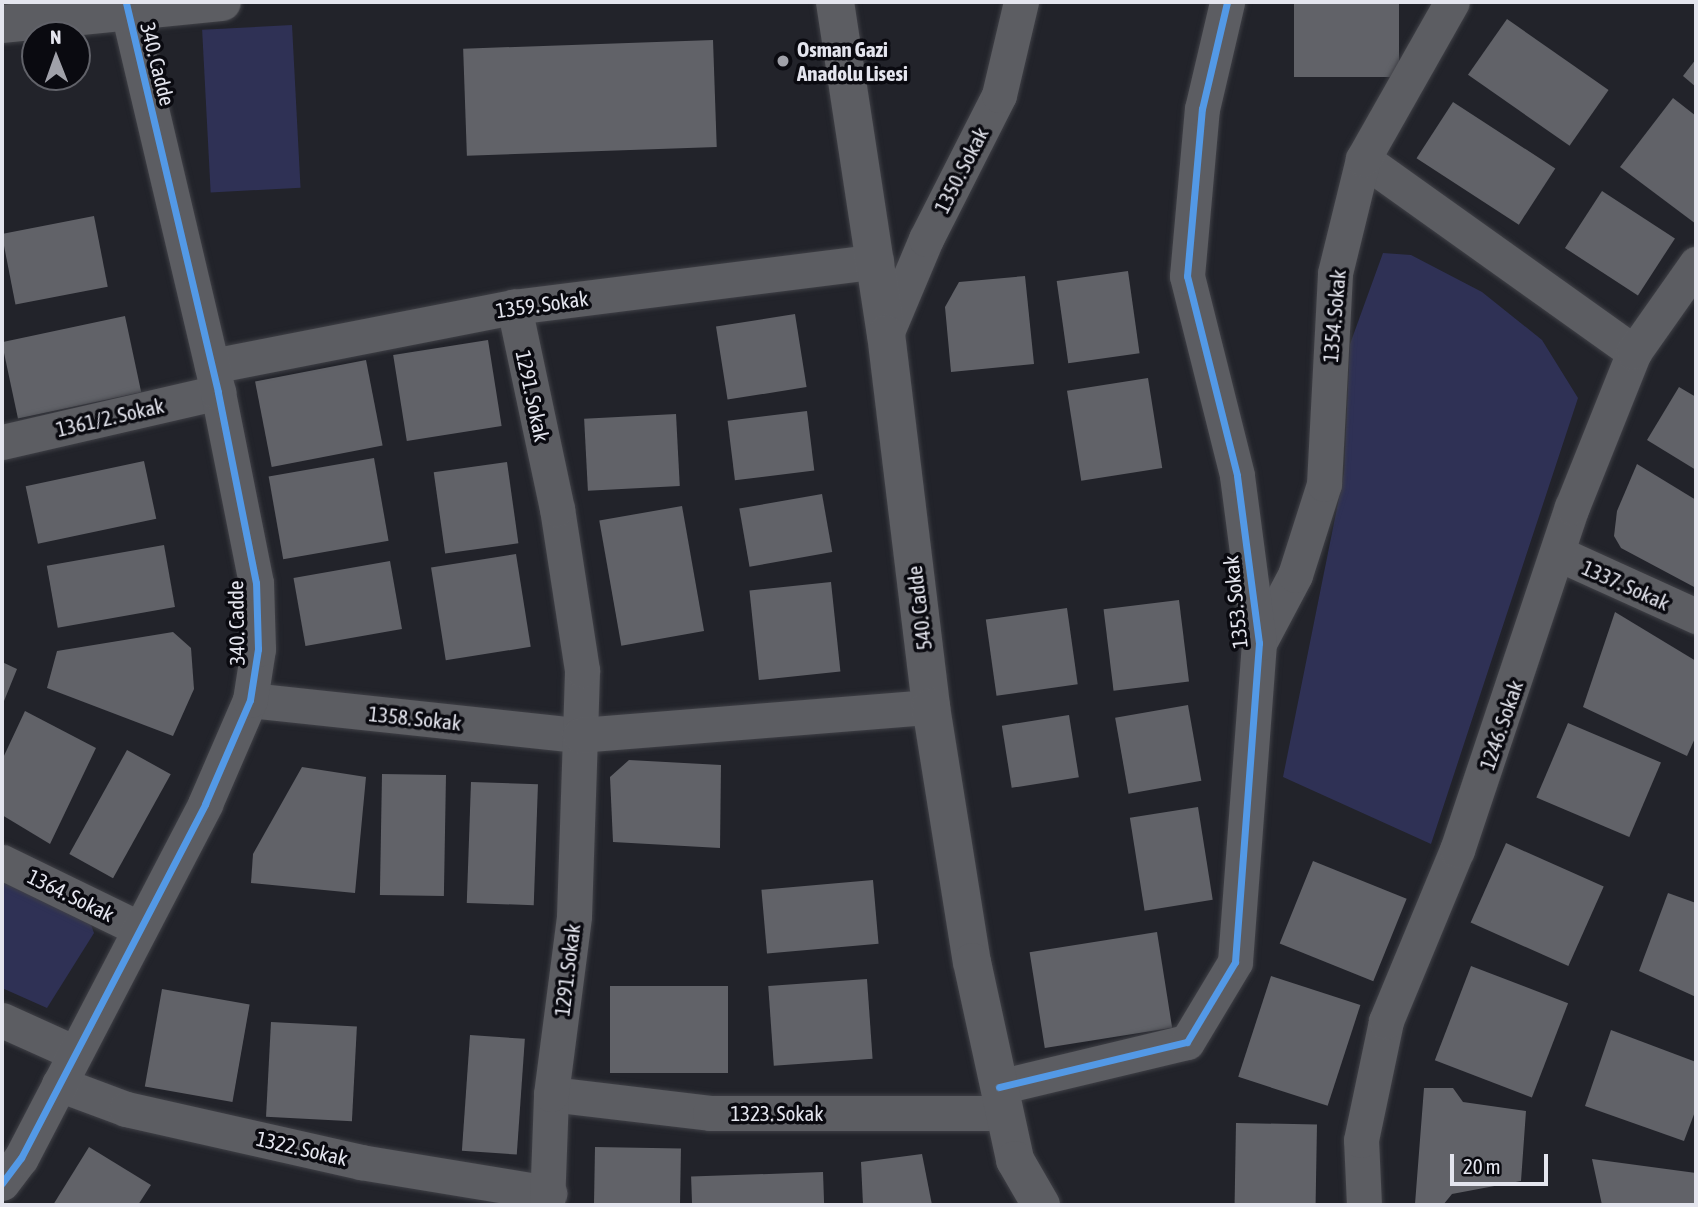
<!DOCTYPE html>
<style>
body{margin:0}
#map{position:relative;width:1698px;height:1207px;overflow:hidden;background:#22232a;font-family:"Asap Condensed",sans-serif}
div>[style]{position:absolute}
[style*='--x']{left:calc(var(--x)*1px);top:calc(var(--y)*1px);width:calc(var(--w)*1px);rotate:calc(var(--a)*1deg)}
.green>*{inset:0;background:#2f3155;transform-origin:0 0}
.building>*{inset:0;background:#616268;transform-origin:0 0}
.roads{filter:drop-shadow(0 0 2px #3f4046) drop-shadow(0 0 2px #3f4046)}
.minor>*{height:35px;margin:-17.5px;padding:0 17.5px;transform-origin:17.5px;border-radius:17.5px;background:#5c5d62}
.tertiary>*{height:38px;margin:-19px;padding:0 19px;transform-origin:19px;border-radius:19px;background:#5c5d62}
.cycleway>*{height:7px;margin:-3.5px;padding:0 3.5px;transform-origin:3.5px;border-radius:3.5px;background:#5399e6}
.dots>*{width:19px;height:19px;translate:-50% -50%;box-sizing:border-box;border:4px solid #0a0a10;border-radius:50%}
span{translate:-50% -50%;white-space:nowrap;text-align:center;line-height:1.15;-webkit-text-stroke:7px #0a0a10;paint-order:stroke}
.poi-label{font-size:21px;color:#e4e5ee;font-weight:700}
.left{translate:0 -50%;text-align:left}
.street-label{font-size:21px;color:#e4e5ee}
.frame{position:absolute;inset:0;border:4px solid #e4e5ee;pointer-events:none}
.north{position:absolute;left:21px;top:21px;width:70px;height:70px;box-sizing:border-box;background:#0a0a10;border:2px solid #616269;border-radius:50%;rotate:359deg;font-size:19px;font-weight:700;line-height:28px;text-align:center;color:#e4e5ee}
.north::after{content:'';display:block;margin:auto;width:24px;height:32px;background:#a0a1a9;clip-path:polygon(50% 0,100% 100%,50% 72%,0 100%)}
.scale{position:absolute;left:1450px;top:1154px;width:98px;height:32px;box-sizing:border-box;border:4px solid #e4e5ee;border-top:0;padding-left:9px;font-size:21px;line-height:24px;white-space:nowrap;color:#e4e5ee;-webkit-text-stroke:5px #0a0a10;paint-order:stroke}
</style>
<div id="map">
<div class="green">
<i style="left:292px;top:25px;width:163px;height:90px;rotate:87deg"></i>
<i style="clip-path:polygon(1383px 253px,1411px 255px,1482px 292px,1542px 340px,1578px 398px,1431px 844px,1283px 777px,1344px 473px,1350px 344px)"></i>
<i style="clip-path:polygon(2px 878px,90px 922px,94px 933px,47px 1008px,2px 988px)"></i>
</div>
<div class="building">
<i style="left:1294px;top:2px;width:105px;height:75px"></i>
<i style="left:1507px;top:19px;width:124px;height:68px;rotate:35deg"></i>
<i style="left:713px;top:40px;width:107px;height:250px;rotate:88deg"></i>
<i style="clip-path:polygon(1696px 59px,1696px 87px,1683px 76px)"></i>
<i style="clip-path:polygon(1673px 98px,1696px 116px,1696px 224px,1620px 167px)"></i>
<i style="left:1453px;top:102px;width:122px;height:67px;rotate:33deg"></i>
<i style="left:1602px;top:191px;width:87px;height:68px;rotate:33deg"></i>
<i style="left:94px;top:216px;width:72px;height:94px;rotate:79deg"></i>
<i style="left:1128px;top:271px;width:83px;height:72px;rotate:82deg"></i>
<i style="clip-path:polygon(1025px 276px,1034px 364px,951px 372px,945px 307px,959px 282px)"></i>
<i style="left:795px;top:314px;width:74px;height:80px;rotate:81deg"></i>
<i style="left:125px;top:316px;width:78px;height:126px;rotate:78deg"></i>
<i style="left:488px;top:340px;width:87px;height:96px;rotate:81deg"></i>
<i style="left:366px;top:360px;width:87px;height:113px;rotate:79deg"></i>
<i style="left:1148px;top:378px;width:91px;height:82px;rotate:81deg"></i>
<i style="clip-path:polygon(1679px 387px,1696px 397px,1696px 470px,1647px 440px)"></i>
<i style="left:807px;top:411px;width:60px;height:80px;rotate:83deg"></i>
<i style="left:676px;top:414px;width:72px;height:92px;rotate:87deg"></i>
<i style="left:374px;top:458px;width:84px;height:107px;rotate:80deg"></i>
<i style="left:144px;top:461px;width:59px;height:121px;rotate:78deg"></i>
<i style="left:507px;top:462px;width:82px;height:74px;rotate:82deg"></i>
<i style="clip-path:polygon(1637px 464px,1696px 500px,1696px 588px,1621px 548px,1614px 536px,1617px 511px)"></i>
<i style="left:822px;top:494px;width:59px;height:84px;rotate:80deg"></i>
<i style="left:682px;top:506px;width:127px;height:84px;rotate:80deg"></i>
<i style="left:164px;top:545px;width:63px;height:119px;rotate:80deg"></i>
<i style="left:516px;top:554px;width:94px;height:86px;rotate:81deg"></i>
<i style="left:390px;top:561px;width:69px;height:98px;rotate:80deg"></i>
<i style="left:831px;top:582px;width:90px;height:82px;rotate:84deg"></i>
<i style="left:1179px;top:600px;width:82px;height:76px;rotate:83deg"></i>
<i style="left:1067px;top:608px;width:77px;height:82px;rotate:82deg"></i>
<i style="clip-path:polygon(1615px 612px,1696px 661px,1696px 736px,1687px 756px,1583px 707px)"></i>
<i style="clip-path:polygon(173px 632px,191px 648px,194px 689px,173px 736px,47px 688px,57px 651px)"></i>
<i style="clip-path:polygon(2px 662px,17px 669px,2px 706px)"></i>
<i style="left:1188px;top:705px;width:77px;height:74px;rotate:80deg"></i>
<i style="clip-path:polygon(25px 711px,96px 748px,50px 844px,2px 815px,2px 760px)"></i>
<i style="left:1069px;top:715px;width:63px;height:68px;rotate:81deg"></i>
<i style="left:1568px;top:723px;width:101px;height:81px;rotate:23deg"></i>
<i style="left:127px;top:750px;width:50px;height:119px;rotate:29deg"></i>
<i style="clip-path:polygon(629px 760px,721px 765px,720px 848px,613px 842px,610px 777px)"></i>
<i style="clip-path:polygon(302px 767px,366px 777px,355px 893px,251px 883px,253px 854px)"></i>
<i style="left:382px;top:774px;width:64px;height:121px;rotate:1deg"></i>
<i style="left:471px;top:782px;width:67px;height:121px;rotate:2deg"></i>
<i style="left:1198px;top:807px;width:94px;height:69px;rotate:81deg"></i>
<i style="left:1506px;top:843px;width:107px;height:87px;rotate:24deg"></i>
<i style="left:1313px;top:861px;width:101px;height:89px;rotate:22deg"></i>
<i style="left:873px;top:880px;width:64px;height:112px;rotate:85deg"></i>
<i style="clip-path:polygon(1668px 893px,1696px 903px,1696px 997px,1639px 971px)"></i>
<i style="left:1157px;top:932px;width:97px;height:129px;rotate:81deg"></i>
<i style="left:1471px;top:966px;width:104px;height:101px;rotate:21deg"></i>
<i style="left:1271px;top:976px;width:94px;height:106px;rotate:18deg"></i>
<i style="left:867px;top:979px;width:80px;height:99px;rotate:86deg"></i>
<i style="left:610px;top:986px;width:118px;height:87px"></i>
<i style="left:162px;top:989px;width:89px;height:99px;rotate:10deg"></i>
<i style="left:271px;top:1022px;width:86px;height:95px;rotate:3deg"></i>
<i style="clip-path:polygon(1611px 1030px,1696px 1062px,1696px 1109px,1684px 1141px,1585px 1106px)"></i>
<i style="left:470px;top:1035px;width:55px;height:116px;rotate:4deg"></i>
<i style="clip-path:polygon(1424px 1088px,1453px 1088px,1463px 1102px,1526px 1111px,1521px 1181px,1452px 1194px,1443px 1205px,1415px 1204px)"></i>
<i style="left:1236px;top:1123px;width:81px;height:82px;rotate:1deg"></i>
<i style="clip-path:polygon(89px 1147px,151px 1185px,138px 1205px,53px 1205px)"></i>
<i style="left:595px;top:1147px;width:86px;height:58px;rotate:1deg"></i>
<i style="clip-path:polygon(922px 1154px,932px 1205px,863px 1205px,861px 1162px)"></i>
<i style="clip-path:polygon(1592px 1159px,1696px 1173px,1696px 1205px,1602px 1205px)"></i>
<i style="left:823px;top:1172px;width:33px;height:132px;rotate:88deg"></i>
</div>
<div class="roads">
<div class="minor">
<i style="--x:1363;--y:159;--w:333;--a:35.5"></i>
<i style="--x:886;--y:334;--w:103;--a:-67.2"></i>
<i style="--x:926;--y:239;--w:161;--a:-63.1"></i>
<i style="--x:999;--y:95;--w:96;--a:-76.7"></i>
<i style="--x:212;--y:366;--w:308;--a:-11.1"></i>
<i style="--x:514;--y:307;--w:365;--a:-7.2"></i>
<i style="--x:2;--y:442;--w:222;--a:-13"></i>
<i style="--x:1557;--y:553;--w:153;--a:24.4"></i>
<i style="--x:1259;--y:643;--w:77;--a:-62.1"></i>
<i style="--x:1295;--y:575;--w:96;--a:-72.3"></i>
<i style="--x:1324;--y:484;--w:211;--a:-87"></i>
<i style="--x:1335;--y:273;--w:117;--a:-76.2"></i>
<i style="--x:1363;--y:159;--w:180;--a:-60.5"></i>
<i style="--x:250;--y:700;--w:332;--a:6.1"></i>
<i style="--x:580;--y:735;--w:65;--a:-88.2"></i>
<i style="--x:582;--y:670;--w:163;--a:-98.8"></i>
<i style="--x:557;--y:509;--w:207;--a:-102"></i>
<i style="--x:2;--y:862;--w:153;--a:25.9"></i>
<i style="--x:2;--y:1020;--w:80;--a:24.3"></i>
<i style="--x:59;--y:1084;--w:72;--a:20.5"></i>
<i style="--x:126;--y:1109;--w:241;--a:12.7"></i>
<i style="--x:361;--y:1162;--w:191;--a:9.4"></i>
<i style="--x:999;--y:1087;--w:193;--a:-13.5"></i>
<i style="--x:1187;--y:1042;--w:93;--a:-59"></i>
<i style="--x:1235;--y:962;--w:320;--a:-85.7"></i>
<i style="--x:1259;--y:643;--w:169;--a:-97.5"></i>
<i style="--x:1237;--y:475;--w:205;--a:-104.1"></i>
<i style="--x:1187;--y:276;--w:168;--a:-84.9"></i>
<i style="--x:1202;--y:109;--w:110;--a:-76.8"></i>
<i style="--x:551;--y:1094;--w:160;--a:6.8"></i>
<i style="--x:710;--y:1113;--w:295;--a:0"></i>
<i style="--x:2;--y:1183;--w:31;--a:-53"></i>
<i style="--x:21;--y:1158;--w:399;--a:-62.5"></i>
<i style="--x:205;--y:804;--w:113;--a:-66.6"></i>
<i style="--x:250;--y:700;--w:52;--a:-81.1"></i>
<i style="--x:258;--y:649;--w:66;--a:-91.7"></i>
<i style="--x:256;--y:583;--w:195;--a:-101.3"></i>
<i style="--x:218;--y:392;--w:401;--a:-103.3"></i>
<i style="--x:547;--y:1205;--w:111;--a:-87.9"></i>
<i style="--x:551;--y:1094;--w:179;--a:-82.6"></i>
<i style="--x:574;--y:916;--w:181;--a:-88.1"></i>
<i style="--x:580;--y:735;--w:352;--a:-4.6"></i>
<i style="--x:1364;--y:1205;--w:65;--a:-92.6"></i>
<i style="--x:1361;--y:1140;--w:122;--a:-78.1"></i>
<i style="--x:1386;--y:1021;--w:185;--a:-67.5"></i>
<i style="--x:1457;--y:850;--w:362;--a:-71.5"></i>
<i style="--x:1572;--y:507;--w:167;--a:-68.2"></i>
<i style="--x:1634;--y:352;--w:108;--a:-54.8"></i>
</div>
<div class="tertiary">
<i style="--x:835;--y:2;--w:336;--a:81.3"></i>
<i style="--x:886;--y:334;--w:376;--a:83.1"></i>
<i style="--x:931;--y:707;--w:258;--a:80.9"></i>
<i style="--x:972;--y:962;--w:203;--a:77.7"></i>
<i style="--x:1015;--y:1160;--w:52;--a:60"></i>
<i style="--x:2;--y:24;--w:221;--a:-5.7"></i>
</div>
</div>
<div class="cycleway">
<i style="--x:999;--y:1087;--w:193;--a:-13.5"></i>
<i style="--x:1187;--y:1042;--w:93;--a:-59"></i>
<i style="--x:1235;--y:962;--w:320;--a:-85.7"></i>
<i style="--x:1259;--y:643;--w:169;--a:-97.5"></i>
<i style="--x:1237;--y:475;--w:205;--a:-104.1"></i>
<i style="--x:1187;--y:276;--w:168;--a:-84.9"></i>
<i style="--x:1202;--y:109;--w:110;--a:-76.8"></i>
<i style="--x:2;--y:1183;--w:31;--a:-53"></i>
<i style="--x:21;--y:1158;--w:399;--a:-62.5"></i>
<i style="--x:205;--y:804;--w:113;--a:-66.6"></i>
<i style="--x:250;--y:700;--w:52;--a:-81.1"></i>
<i style="--x:258;--y:649;--w:66;--a:-91.7"></i>
<i style="--x:256;--y:583;--w:195;--a:-101.3"></i>
<i style="--x:218;--y:392;--w:401;--a:-103.3"></i>
</div>
<div class="dots">
<i style="left:783px;top:61px;background:#a0a1a9"></i>
</div>
<div class="poi-label">
<span class="left" style="left:797px;top:61px">Osman Gazi<br>Anadolu Lisesi</span>
</div>
<div class="street-label">
<span style="left:158px;top:64px;rotate:76deg">340. Cadde</span>
<span style="left:961px;top:170px;rotate:-63deg">1350. Sokak</span>
<span style="left:542px;top:304px;rotate:-8deg">1359. Sokak</span>
<span style="left:1334px;top:316px;rotate:-85deg">1354. Sokak</span>
<span style="left:533px;top:396px;rotate:78deg">1291. Sokak</span>
<span style="left:110px;top:417px;rotate:-13deg">1361/2. Sokak</span>
<span style="left:1626px;top:585px;rotate:24deg">1337. Sokak</span>
<span style="left:1235px;top:602px;rotate:-96deg">1353. Sokak</span>
<span style="left:919px;top:608px;rotate:-97deg">540. Cadde</span>
<span style="left:236px;top:623px;rotate:-91deg">340. Cadde</span>
<span style="left:415px;top:718px;rotate:6deg">1358. Sokak</span>
<span style="left:1501px;top:725px;rotate:-71deg">1246. Sokak</span>
<span style="left:71px;top:895px;rotate:26deg">1364. Sokak</span>
<span style="left:567px;top:970px;rotate:-83deg">1291. Sokak</span>
<span style="left:777px;top:1113px">1323. Sokak</span>
<span style="left:302px;top:1148px;rotate:13deg">1322. Sokak</span>
</div>
<div class="frame"></div>
<div class="north">N</div>
<div class="scale">20 m</div>
</div>
